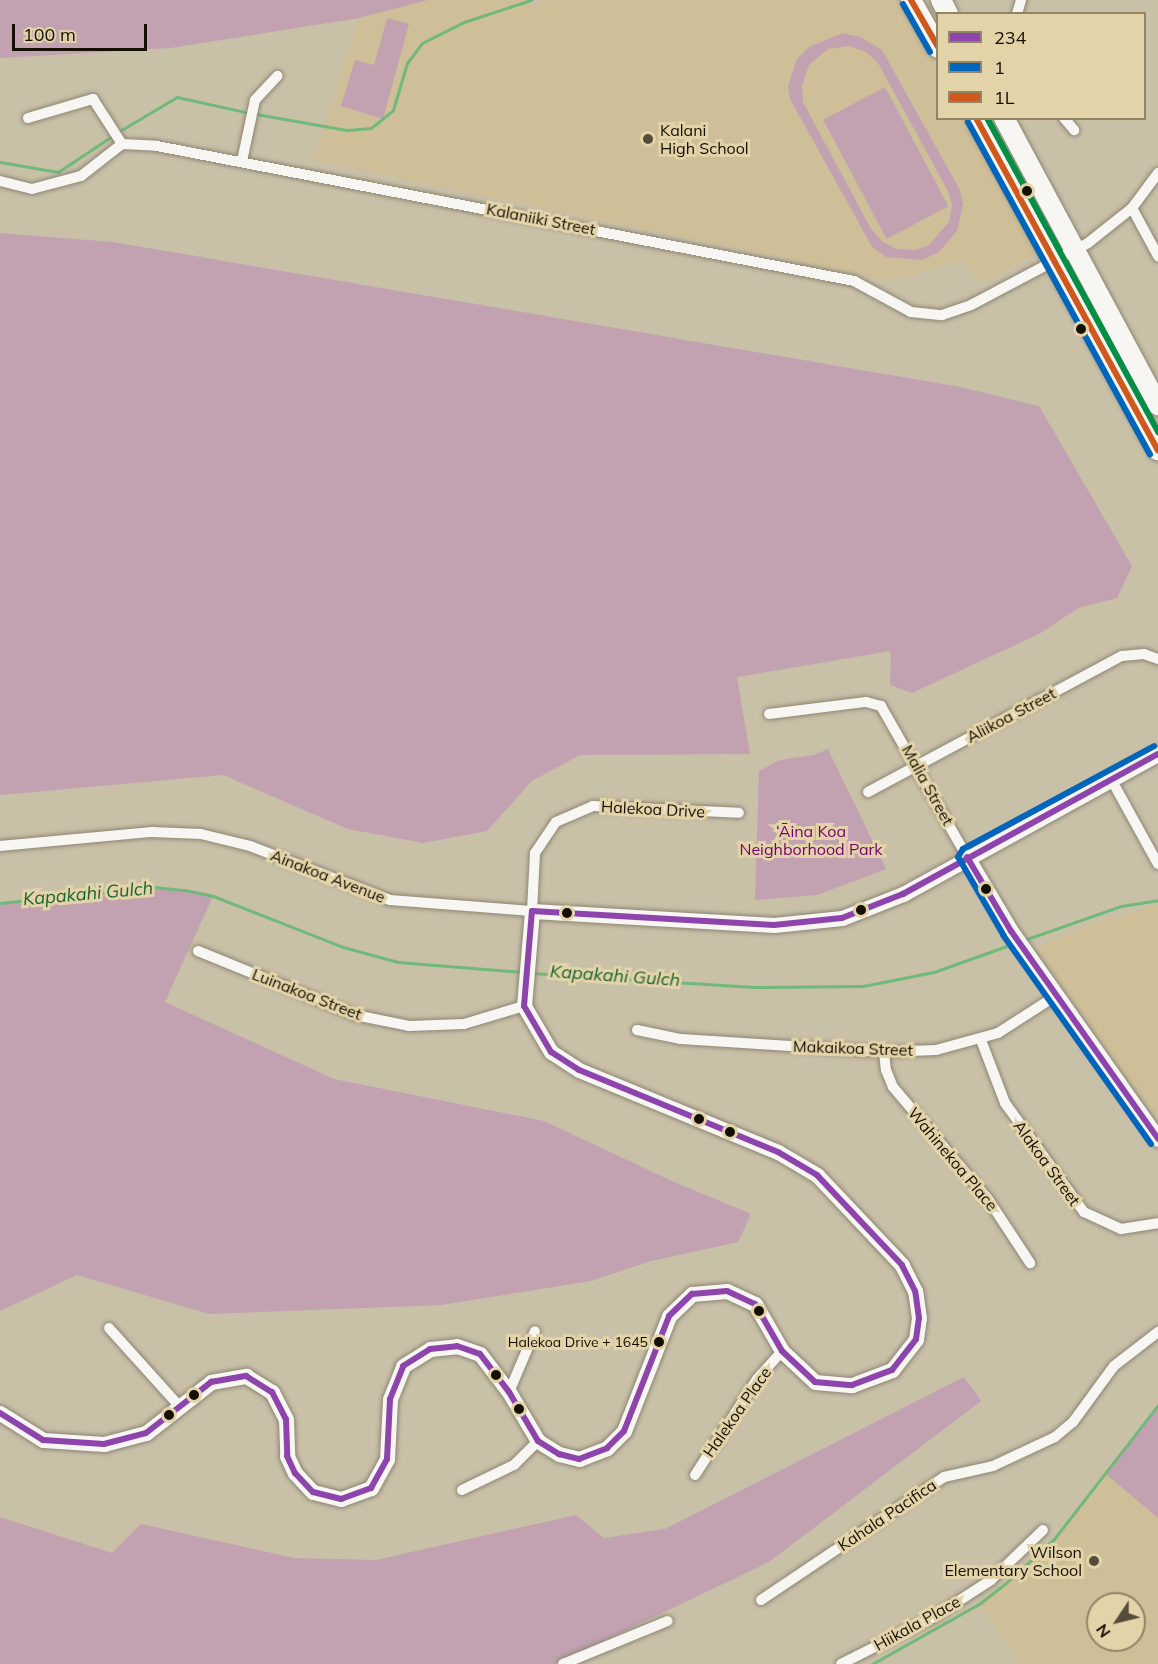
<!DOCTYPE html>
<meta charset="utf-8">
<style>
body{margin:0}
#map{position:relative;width:1158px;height:1664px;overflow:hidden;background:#c9c0a8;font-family:Mulish,sans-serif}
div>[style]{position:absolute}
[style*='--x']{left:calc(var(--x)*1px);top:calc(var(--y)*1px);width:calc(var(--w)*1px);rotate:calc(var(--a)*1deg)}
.built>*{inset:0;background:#cebf99}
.green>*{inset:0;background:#c2a1b1;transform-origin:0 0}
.stream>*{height:3px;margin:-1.5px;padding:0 1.5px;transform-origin:1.5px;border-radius:1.5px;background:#71b97a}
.roads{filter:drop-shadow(0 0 2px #8d8674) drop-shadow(0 0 2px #8d8674)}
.street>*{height:10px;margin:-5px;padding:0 5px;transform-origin:5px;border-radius:5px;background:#f7f6f2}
.secondary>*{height:15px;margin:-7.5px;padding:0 7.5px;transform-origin:7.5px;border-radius:7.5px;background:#f7f6f2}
.highway>*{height:20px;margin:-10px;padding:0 10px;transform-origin:10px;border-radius:10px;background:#f7f6f2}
.bus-1>*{height:6px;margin:-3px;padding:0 3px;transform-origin:3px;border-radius:3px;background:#8e44ad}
.bus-2>*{height:6px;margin:-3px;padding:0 3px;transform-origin:3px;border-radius:3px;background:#0065bd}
.bus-3>*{height:6px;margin:-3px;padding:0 3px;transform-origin:3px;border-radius:3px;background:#d1581d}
.bus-4>*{height:6px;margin:-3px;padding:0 3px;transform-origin:3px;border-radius:3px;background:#038f45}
.dots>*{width:16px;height:16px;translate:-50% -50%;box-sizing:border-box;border:3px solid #e3d3a8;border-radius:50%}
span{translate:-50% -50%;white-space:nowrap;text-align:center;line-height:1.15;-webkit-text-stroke:6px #e3d3a8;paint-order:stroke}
.bus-label{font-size:14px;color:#150f02}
.right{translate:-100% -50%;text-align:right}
.poi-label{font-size:16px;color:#150f02}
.left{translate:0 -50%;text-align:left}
.street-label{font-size:16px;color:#150f02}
.park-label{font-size:16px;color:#750073}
.water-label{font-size:18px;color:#1b6431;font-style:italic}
.legend{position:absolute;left:936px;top:12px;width:210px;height:108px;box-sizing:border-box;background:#e3d3a8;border:2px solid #918566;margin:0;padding:8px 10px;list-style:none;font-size:18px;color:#150f02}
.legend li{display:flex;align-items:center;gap:12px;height:30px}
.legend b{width:30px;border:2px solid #918566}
.north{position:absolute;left:1086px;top:1592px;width:60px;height:60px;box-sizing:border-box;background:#e3d3a8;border:2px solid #918566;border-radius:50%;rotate:235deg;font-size:16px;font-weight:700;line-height:24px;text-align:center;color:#150f02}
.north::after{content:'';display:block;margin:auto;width:21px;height:27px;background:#544d3c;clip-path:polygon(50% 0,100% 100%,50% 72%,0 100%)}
.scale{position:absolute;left:12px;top:24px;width:135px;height:27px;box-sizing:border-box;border:3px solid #150f02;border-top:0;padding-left:8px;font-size:18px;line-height:21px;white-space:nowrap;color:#150f02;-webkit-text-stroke:4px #e3d3a8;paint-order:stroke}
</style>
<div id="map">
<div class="built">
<i style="clip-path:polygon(428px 0,530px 0,534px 5px,549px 0,900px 0,937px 69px,938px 118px,964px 119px,1038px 253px,981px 284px,963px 260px,892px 281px,313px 160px,359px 18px)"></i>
<i style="clip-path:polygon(1158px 905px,1158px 1121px,1036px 948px,1087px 925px)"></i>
<i style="clip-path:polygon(evenodd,1106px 1474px,1158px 1518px,1158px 1664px,1022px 1664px,979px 1604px,1054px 1539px,1106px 1474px,1098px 1604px,1134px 1604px,1134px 1640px,1098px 1640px,1098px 1604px)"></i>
</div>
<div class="green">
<i style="clip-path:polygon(0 0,428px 0,359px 18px,171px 48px,0 58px)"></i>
<i style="clip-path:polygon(387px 18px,409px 24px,383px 119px,341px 106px,355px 60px,374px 65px)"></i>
<i style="clip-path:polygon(evenodd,842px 33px,860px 37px,882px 50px,960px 190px,963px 205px,957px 231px,939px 252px,922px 260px,886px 257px,872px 247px,790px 99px,788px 86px,797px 59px,809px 47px,842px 33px,849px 46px,866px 52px,878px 63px,948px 191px,952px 205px,949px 222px,929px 245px,915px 250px,897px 249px,883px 242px,871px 229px,803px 102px,802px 86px,809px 65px,828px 49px,849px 46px)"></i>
<i style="left:885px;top:87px;width:135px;height:70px;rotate:62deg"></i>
<i style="clip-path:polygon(0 233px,113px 242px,960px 387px,1039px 406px,1132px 566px,1117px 598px,1078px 608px,1039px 634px,912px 693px,890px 685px,891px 651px,737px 677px,750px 754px,580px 755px,532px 781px,487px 831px,423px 843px,348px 829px,223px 775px,0 795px)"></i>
<i style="clip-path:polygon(828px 749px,886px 869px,817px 895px,755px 900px,759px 771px,780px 760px,814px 755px)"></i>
<i style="clip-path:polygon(154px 887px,213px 896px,165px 1002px,334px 1079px,544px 1121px,672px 1181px,751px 1214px,738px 1242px,651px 1261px,591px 1281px,441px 1305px,209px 1314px,77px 1275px,0 1311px,0 903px)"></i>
<i style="clip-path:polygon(964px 1377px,981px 1401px,769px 1562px,555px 1664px,0 1664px,0 1517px,112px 1553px,141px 1524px,294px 1558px,376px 1560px,576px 1515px,604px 1538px,665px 1529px)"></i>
<i style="clip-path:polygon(1158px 1405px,1158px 1518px,1106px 1474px)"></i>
</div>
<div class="stream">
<i style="--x:256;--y:114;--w:92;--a:10"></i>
<i style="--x:347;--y:130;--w:24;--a:-5"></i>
<i style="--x:371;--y:128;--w:28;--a:-39"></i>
<i style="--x:393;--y:110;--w:49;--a:-73.4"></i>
<i style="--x:407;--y:63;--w:25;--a:-53"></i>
<i style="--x:422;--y:43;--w:47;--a:-26.6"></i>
<i style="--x:464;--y:22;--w:71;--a:-18.2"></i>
<i style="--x:118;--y:132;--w:69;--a:-30.7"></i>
<i style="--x:177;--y:97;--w:75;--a:12.4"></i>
<i style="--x:0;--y:162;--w:59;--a:9.8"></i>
<i style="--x:58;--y:172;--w:65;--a:-33.7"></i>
<i style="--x:0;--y:903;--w:155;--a:-5.9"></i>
<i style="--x:154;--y:887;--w:31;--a:6"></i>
<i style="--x:185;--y:890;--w:29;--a:12"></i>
<i style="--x:213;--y:896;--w:140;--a:21.4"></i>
<i style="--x:343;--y:947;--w:57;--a:15.3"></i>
<i style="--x:398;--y:962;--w:123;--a:4.6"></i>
<i style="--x:1024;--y:940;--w:103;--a:-19.3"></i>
<i style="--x:1121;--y:906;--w:37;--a:-9"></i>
<i style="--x:531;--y:973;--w:223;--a:3.6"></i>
<i style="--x:754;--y:987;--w:109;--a:-0.5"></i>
<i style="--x:863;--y:986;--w:72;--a:-11.2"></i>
<i style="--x:934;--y:972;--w:86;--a:-19.7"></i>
<i style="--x:872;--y:1664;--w:123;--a:-29.3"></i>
<i style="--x:979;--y:1604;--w:34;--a:-38"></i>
<i style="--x:1006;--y:1583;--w:65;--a:-42.5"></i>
<i style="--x:1054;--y:1539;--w:170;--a:-52.2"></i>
</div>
<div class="roads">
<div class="street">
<i style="--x:1017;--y:14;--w:15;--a:-74"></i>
<i style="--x:28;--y:118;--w:68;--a:-16.3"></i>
<i style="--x:93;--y:99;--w:54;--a:57.2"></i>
<i style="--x:1064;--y:118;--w:16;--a:50"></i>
<i style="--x:242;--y:161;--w:62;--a:-78"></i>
<i style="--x:255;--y:100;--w:33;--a:-47"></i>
<i style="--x:0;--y:181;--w:33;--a:14"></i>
<i style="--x:32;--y:189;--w:51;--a:-14.9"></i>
<i style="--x:81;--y:176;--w:52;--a:-38"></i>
<i style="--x:122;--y:144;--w:35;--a:3"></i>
<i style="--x:157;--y:146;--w:710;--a:10.96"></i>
<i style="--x:854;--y:281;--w:65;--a:28.5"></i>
<i style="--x:911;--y:312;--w:31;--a:6"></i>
<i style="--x:942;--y:315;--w:31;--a:-19"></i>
<i style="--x:971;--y:305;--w:132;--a:-27.9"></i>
<i style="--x:1088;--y:243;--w:56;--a:-38.5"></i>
<i style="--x:1132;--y:208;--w:44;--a:-53.4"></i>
<i style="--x:1132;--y:208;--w:55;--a:61.6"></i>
<i style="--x:769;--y:714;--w:98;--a:-7.1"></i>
<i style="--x:866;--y:702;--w:16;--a:15"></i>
<i style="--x:881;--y:706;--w:174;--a:60.3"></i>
<i style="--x:1111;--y:779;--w:97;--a:61.1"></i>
<i style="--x:868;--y:792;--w:288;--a:-28.2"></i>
<i style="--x:1122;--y:656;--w:22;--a:-5"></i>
<i style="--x:1144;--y:654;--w:15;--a:20"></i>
<i style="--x:0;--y:846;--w:153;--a:-5.3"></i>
<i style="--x:152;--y:832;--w:49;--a:2.3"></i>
<i style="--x:201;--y:834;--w:50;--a:13.8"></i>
<i style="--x:250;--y:846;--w:150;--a:21.1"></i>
<i style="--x:390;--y:900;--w:142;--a:4.4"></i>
<i style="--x:532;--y:911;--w:58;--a:-87"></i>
<i style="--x:535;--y:853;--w:37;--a:-56"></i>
<i style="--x:556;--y:822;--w:40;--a:-23.4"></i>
<i style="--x:593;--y:806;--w:146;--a:2.7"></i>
<i style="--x:198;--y:951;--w:170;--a:22.2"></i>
<i style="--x:355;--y:1015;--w:55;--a:11.5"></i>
<i style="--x:409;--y:1026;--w:55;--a:-2.1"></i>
<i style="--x:464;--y:1024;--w:63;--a:-16.7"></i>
<i style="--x:637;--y:1030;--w:45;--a:11.6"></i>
<i style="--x:681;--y:1039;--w:203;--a:3.7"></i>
<i style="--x:884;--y:1052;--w:52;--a:-2.2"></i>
<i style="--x:936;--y:1050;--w:64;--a:-15.3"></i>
<i style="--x:998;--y:1033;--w:70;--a:-32.8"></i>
<i style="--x:981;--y:1040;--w:67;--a:69.1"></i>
<i style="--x:1005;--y:1103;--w:135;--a:54.1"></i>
<i style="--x:1084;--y:1212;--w:41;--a:24.7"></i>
<i style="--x:1121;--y:1229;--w:37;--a:-9"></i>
<i style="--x:884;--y:1052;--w:18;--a:84"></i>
<i style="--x:886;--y:1070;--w:18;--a:68"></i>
<i style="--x:893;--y:1087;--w:147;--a:49.7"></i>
<i style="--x:988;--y:1199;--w:77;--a:56.7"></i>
<i style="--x:109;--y:1328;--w:108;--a:48"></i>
<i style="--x:509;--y:1392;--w:66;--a:-66.9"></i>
<i style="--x:695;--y:1475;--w:114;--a:-57.1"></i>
<i style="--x:757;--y:1379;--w:38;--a:-48"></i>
<i style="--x:462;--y:1490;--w:58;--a:-25.7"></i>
<i style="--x:514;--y:1465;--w:34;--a:-45"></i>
<i style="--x:761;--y:1600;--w:220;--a:-33.9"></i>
<i style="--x:944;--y:1477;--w:50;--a:-12.7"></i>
<i style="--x:993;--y:1466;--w:68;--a:-25.1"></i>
<i style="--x:1055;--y:1437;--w:23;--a:-40"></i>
<i style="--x:1073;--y:1422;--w:69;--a:-53.8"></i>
<i style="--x:1114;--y:1366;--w:56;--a:-37.7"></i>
<i style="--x:563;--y:1664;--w:113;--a:-22.3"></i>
<i style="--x:841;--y:1664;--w:104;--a:-26.8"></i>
<i style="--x:934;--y:1617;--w:68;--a:-33"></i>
<i style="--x:991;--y:1580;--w:72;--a:-43.9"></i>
</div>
<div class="secondary">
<i style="--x:967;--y:857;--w:86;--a:59.3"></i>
<i style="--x:1011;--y:931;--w:255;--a:54.7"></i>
<i style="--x:0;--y:1413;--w:51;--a:32.1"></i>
<i style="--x:43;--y:1440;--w:61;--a:3.8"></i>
<i style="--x:104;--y:1444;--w:43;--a:-14.7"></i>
<i style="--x:146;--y:1433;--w:83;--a:-38.1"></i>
<i style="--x:211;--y:1382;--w:36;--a:-10"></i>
<i style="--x:246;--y:1376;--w:31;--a:32"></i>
<i style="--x:272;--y:1392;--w:30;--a:63"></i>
<i style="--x:286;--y:1419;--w:37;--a:88"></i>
<i style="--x:287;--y:1456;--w:19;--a:65"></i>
<i style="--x:295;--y:1473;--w:26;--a:47"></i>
<i style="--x:313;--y:1492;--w:29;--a:14"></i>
<i style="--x:341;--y:1499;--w:32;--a:-20"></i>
<i style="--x:371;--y:1488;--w:33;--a:-61"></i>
<i style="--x:387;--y:1459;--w:60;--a:-87.1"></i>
<i style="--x:390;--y:1399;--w:35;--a:-68"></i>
<i style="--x:403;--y:1366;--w:32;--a:-32"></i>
<i style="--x:430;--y:1349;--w:27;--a:-6"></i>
<i style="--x:457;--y:1346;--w:24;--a:19"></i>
<i style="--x:480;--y:1354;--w:48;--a:52.7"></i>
<i style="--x:509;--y:1392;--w:57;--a:59.4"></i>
<i style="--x:538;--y:1441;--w:25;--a:32"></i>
<i style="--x:559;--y:1454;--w:21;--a:14"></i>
<i style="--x:579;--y:1459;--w:30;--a:-21"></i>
<i style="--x:607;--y:1448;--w:24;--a:-45"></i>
<i style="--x:624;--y:1431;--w:123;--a:-68.6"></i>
<i style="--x:669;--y:1316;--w:32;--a:-44"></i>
<i style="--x:692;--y:1294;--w:35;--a:-5"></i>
<i style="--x:727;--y:1291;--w:31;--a:25"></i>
<i style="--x:755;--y:1304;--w:54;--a:60.1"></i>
<i style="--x:782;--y:1351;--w:45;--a:43.2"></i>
<i style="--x:815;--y:1382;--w:37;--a:5"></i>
<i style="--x:852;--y:1385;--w:43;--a:-20.6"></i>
<i style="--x:892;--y:1370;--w:39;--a:-52"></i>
<i style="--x:916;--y:1339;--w:21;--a:-82"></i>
<i style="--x:919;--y:1318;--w:27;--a:-98"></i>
<i style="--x:915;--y:1291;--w:29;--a:-117"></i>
<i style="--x:902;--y:1265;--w:124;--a:-133.4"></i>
<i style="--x:817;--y:1175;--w:45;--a:-149.5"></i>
<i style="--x:778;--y:1152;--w:215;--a:-157.6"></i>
<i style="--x:579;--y:1070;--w:33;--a:-147"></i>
<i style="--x:551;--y:1052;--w:53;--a:-120.4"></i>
<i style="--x:524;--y:1006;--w:95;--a:-85.2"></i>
<i style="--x:532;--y:911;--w:242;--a:3.3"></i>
<i style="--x:774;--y:925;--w:68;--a:-5.9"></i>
<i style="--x:842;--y:918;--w:66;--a:-21.5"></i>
<i style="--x:903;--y:894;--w:291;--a:-28.8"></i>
</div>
<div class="highway">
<i style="--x:911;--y:0;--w:55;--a:60.6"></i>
<i style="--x:941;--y:0;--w:16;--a:63"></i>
<i style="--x:976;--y:118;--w:379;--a:61.3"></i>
<i style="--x:1004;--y:118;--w:326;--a:61.8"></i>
</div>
</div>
<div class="bus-1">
<i style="--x:967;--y:857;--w:86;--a:59.3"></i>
<i style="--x:1011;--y:931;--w:255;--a:54.7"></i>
<i style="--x:0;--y:1413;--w:51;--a:32.1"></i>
<i style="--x:43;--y:1440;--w:61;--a:3.8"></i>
<i style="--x:104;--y:1444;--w:43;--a:-14.7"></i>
<i style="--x:146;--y:1433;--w:83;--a:-38.1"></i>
<i style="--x:211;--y:1382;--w:36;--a:-10"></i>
<i style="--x:246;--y:1376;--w:31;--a:32"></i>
<i style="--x:272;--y:1392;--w:30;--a:63"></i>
<i style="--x:286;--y:1419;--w:37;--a:88"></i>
<i style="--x:287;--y:1456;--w:19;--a:65"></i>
<i style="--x:295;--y:1473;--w:26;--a:47"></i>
<i style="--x:313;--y:1492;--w:29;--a:14"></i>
<i style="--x:341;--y:1499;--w:32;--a:-20"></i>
<i style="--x:371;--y:1488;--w:33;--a:-61"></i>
<i style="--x:387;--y:1459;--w:60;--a:-87.1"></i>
<i style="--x:390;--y:1399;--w:35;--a:-68"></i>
<i style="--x:403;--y:1366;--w:32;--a:-32"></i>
<i style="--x:430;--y:1349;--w:27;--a:-6"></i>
<i style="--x:457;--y:1346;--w:24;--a:19"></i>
<i style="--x:480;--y:1354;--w:48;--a:52.7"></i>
<i style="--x:509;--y:1392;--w:57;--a:59.4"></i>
<i style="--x:538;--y:1441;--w:25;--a:32"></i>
<i style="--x:559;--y:1454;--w:21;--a:14"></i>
<i style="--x:579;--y:1459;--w:30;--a:-21"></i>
<i style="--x:607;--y:1448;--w:24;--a:-45"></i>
<i style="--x:624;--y:1431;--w:123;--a:-68.6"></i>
<i style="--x:669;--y:1316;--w:32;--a:-44"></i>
<i style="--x:692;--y:1294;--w:35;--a:-5"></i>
<i style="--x:727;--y:1291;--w:31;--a:25"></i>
<i style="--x:755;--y:1304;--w:54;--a:60.1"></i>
<i style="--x:782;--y:1351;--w:45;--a:43.2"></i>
<i style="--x:815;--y:1382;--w:37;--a:5"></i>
<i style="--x:852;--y:1385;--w:43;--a:-20.6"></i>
<i style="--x:892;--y:1370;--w:39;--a:-52"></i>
<i style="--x:916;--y:1339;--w:21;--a:-82"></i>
<i style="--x:919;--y:1318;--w:27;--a:-98"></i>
<i style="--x:915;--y:1291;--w:29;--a:-117"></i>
<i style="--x:902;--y:1265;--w:124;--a:-133.4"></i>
<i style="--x:817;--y:1175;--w:45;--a:-149.5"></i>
<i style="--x:778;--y:1152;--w:215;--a:-157.6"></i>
<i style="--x:579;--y:1070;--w:33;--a:-147"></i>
<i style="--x:551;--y:1052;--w:53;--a:-120.4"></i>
<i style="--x:524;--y:1006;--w:95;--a:-85.2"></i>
<i style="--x:532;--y:911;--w:242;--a:3.3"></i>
<i style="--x:774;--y:925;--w:68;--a:-5.9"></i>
<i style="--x:842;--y:918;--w:66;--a:-21.5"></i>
<i style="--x:903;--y:894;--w:291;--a:-28.8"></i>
</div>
<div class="bus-2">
<i style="--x:903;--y:4;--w:55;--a:60.6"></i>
<i style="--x:968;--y:122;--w:379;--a:61.3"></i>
<i style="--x:1151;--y:1144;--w:255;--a:-125.3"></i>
<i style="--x:1004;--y:936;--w:91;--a:-120.2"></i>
<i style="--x:958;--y:857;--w:9;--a:-58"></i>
<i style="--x:963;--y:849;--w:217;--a:-28.3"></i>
</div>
<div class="bus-3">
<i style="--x:911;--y:0;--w:54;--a:60.1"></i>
<i style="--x:976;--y:118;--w:379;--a:61.3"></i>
</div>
<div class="bus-4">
<i style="--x:987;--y:118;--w:358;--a:61.4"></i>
</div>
<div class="dots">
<i style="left:648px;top:139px;background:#544d3c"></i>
<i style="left:1027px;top:191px;background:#150f02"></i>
<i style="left:1081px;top:329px;background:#150f02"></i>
<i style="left:986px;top:889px;background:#150f02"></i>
<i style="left:861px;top:910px;background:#150f02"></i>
<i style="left:567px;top:913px;background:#150f02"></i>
<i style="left:699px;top:1119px;background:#150f02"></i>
<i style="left:730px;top:1132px;background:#150f02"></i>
<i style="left:759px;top:1311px;background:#150f02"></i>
<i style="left:659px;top:1342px;background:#150f02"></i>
<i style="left:496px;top:1375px;background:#150f02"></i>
<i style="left:194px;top:1395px;background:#150f02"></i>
<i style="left:519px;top:1409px;background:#150f02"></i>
<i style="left:169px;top:1415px;background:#150f02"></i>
<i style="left:1094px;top:1561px;background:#544d3c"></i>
</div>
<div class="bus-label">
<span class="right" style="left:648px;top:1342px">Halekoa Drive + 1645</span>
</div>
<div class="poi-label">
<span class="left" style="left:660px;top:139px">Kalani<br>High School</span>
<span class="right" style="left:1082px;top:1561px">Wilson<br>Elementary School</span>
</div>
<div class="street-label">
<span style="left:541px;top:219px;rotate:11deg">Kalaniiki Street</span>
<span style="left:1011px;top:715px;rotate:-28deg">Aliikoa Street</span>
<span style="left:928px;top:785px;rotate:61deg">Malia Street</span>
<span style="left:653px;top:809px;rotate:3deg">Halekoa Drive</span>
<span style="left:328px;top:876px;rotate:21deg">Ainakoa Avenue</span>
<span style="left:307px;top:994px;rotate:21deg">Luinakoa Street</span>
<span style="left:853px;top:1048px;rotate:2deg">Makaikoa Street</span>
<span style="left:953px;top:1159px;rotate:50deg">Wahinekoa Place</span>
<span style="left:1047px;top:1163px;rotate:54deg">Alakoa Street</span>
<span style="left:737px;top:1412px;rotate:-55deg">Halekoa Place</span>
<span style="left:887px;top:1515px;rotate:-34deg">Kahala Pacifica</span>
<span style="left:917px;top:1623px;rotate:-29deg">Hiikala Place</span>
</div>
<div class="park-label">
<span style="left:811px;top:840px">‘Āina Koa<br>Neighborhood Park</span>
</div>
<div class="water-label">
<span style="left:88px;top:894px;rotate:-5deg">Kapakahi Gulch</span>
<span style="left:615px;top:976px;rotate:4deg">Kapakahi Gulch</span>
</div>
<ul class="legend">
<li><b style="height:8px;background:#8e44ad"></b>234</li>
<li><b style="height:8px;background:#0065bd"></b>1</li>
<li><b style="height:8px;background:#d1581d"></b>1L</li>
</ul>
<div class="north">N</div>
<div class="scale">100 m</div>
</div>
